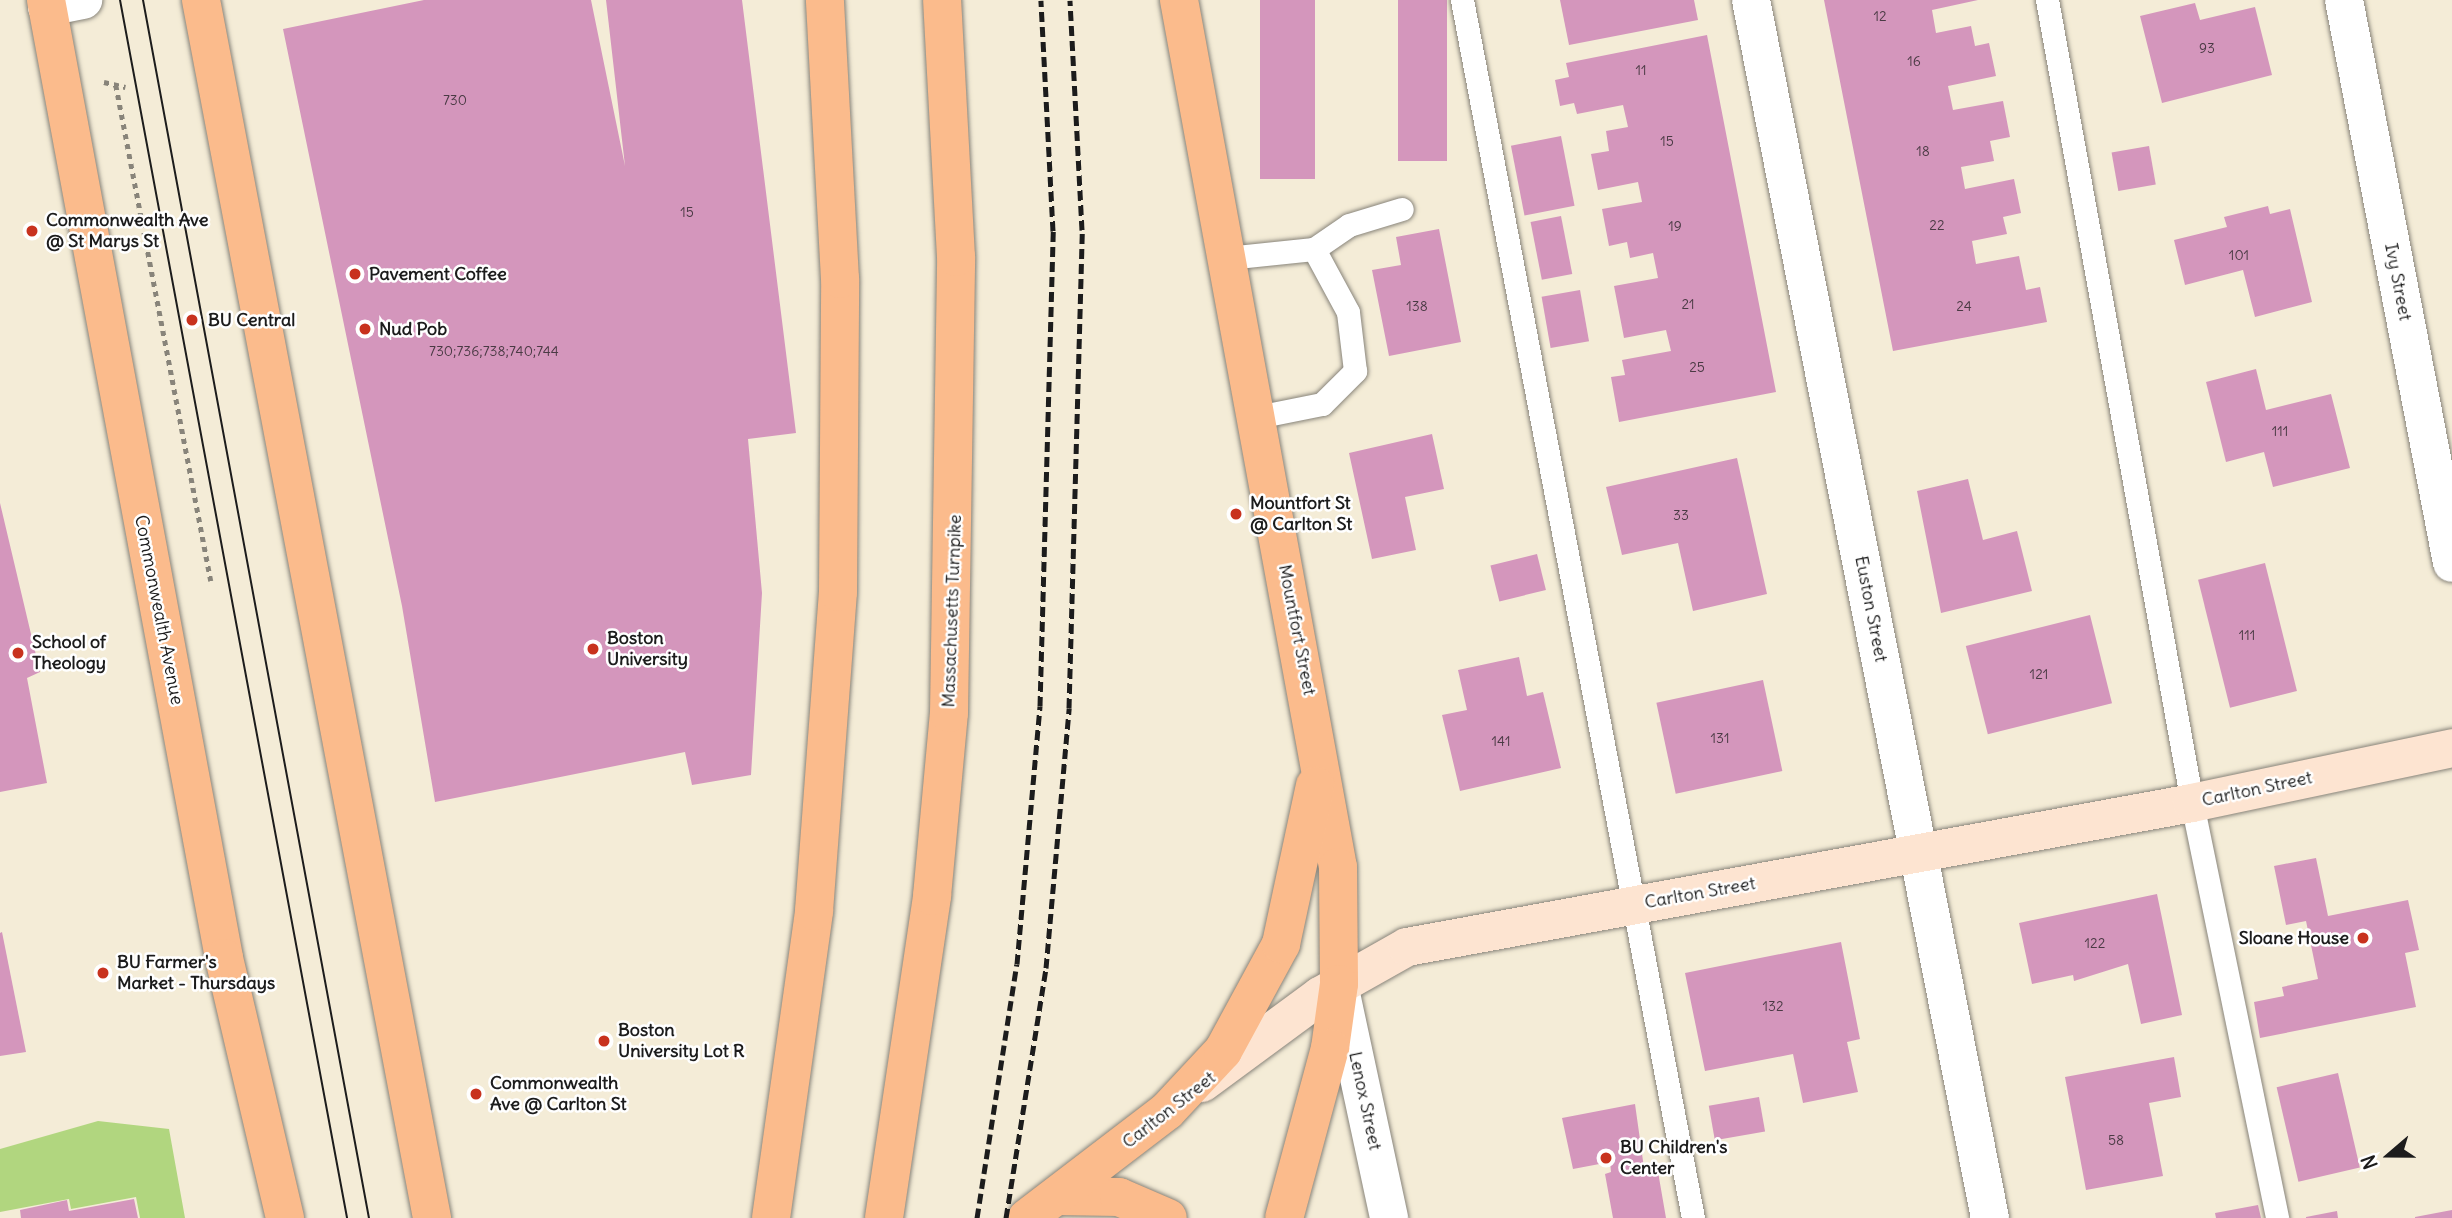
<!DOCTYPE html>
<style>
body{margin:0}
#map{position:relative;width:2452px;height:1218px;overflow:hidden;background:#f4ecd7;font-family:Delius,sans-serif}
div>[style]{position:absolute}
[style*='--x']{left:calc(var(--x)*1px);top:calc(var(--y)*1px);width:calc(var(--w)*1px);rotate:calc(var(--a)*1deg)}
.green>*{inset:0;background:#b1d67f}
.building>*{inset:0;background:#d496bc;transform-origin:0 0}
.path>*{height:4.5px;margin-top:-2.25px;transform-origin:0;background:repeating-linear-gradient(90deg,#88847a 0 5px,transparent 0 10px)}
.roads{filter:drop-shadow(0 0 2px #88847a) drop-shadow(0 0 2px #88847a)}
.service>*{height:23px;margin:-11.5px;padding:0 11.5px;transform-origin:11.5px;border-radius:11.5px;background:#fff}
.minor>*{height:38px;margin:-19px;padding:0 19px;transform-origin:19px;border-radius:19px;background:#fff}
.tertiary>*{height:38px;margin:-19px;padding:0 19px;transform-origin:19px;border-radius:19px;background:#fff}
.secondary>*{height:38px;margin:-19px;padding:0 19px;transform-origin:19px;border-radius:19px;background:#fde4d1}
.primary>*{height:38px;margin:-19px;padding:0 19px;transform-origin:19px;border-radius:19px;background:#fbbb8c}
.trunk>*{height:38px;margin:-19px;padding:0 19px;transform-origin:19px;border-radius:19px;background:#fbbb8c}
.motorway>*{height:38px;margin:-19px;padding:0 19px;transform-origin:19px;border-radius:19px;background:#fbbb8c}
.tram>*{height:2px;margin:-1px;padding:0 1px;transform-origin:1px;border-radius:1px;background:#1c1c1c}
.rail>*{height:5px;margin-top:-2.5px;transform-origin:0;background:repeating-linear-gradient(90deg,#1c1c1c 0 10px,transparent 0 15px)}
.dots>*{width:19px;height:19px;translate:-50% -50%;box-sizing:border-box;border:4px solid #fff;border-radius:50%}
span{translate:-50% -50%;white-space:nowrap;text-align:center;line-height:1.15;-webkit-text-stroke:5px #fff;paint-order:stroke}
.number-label{font-size:14px;color:#4a3a44}
.number-label span{-webkit-text-stroke-width:0}
.poi-label{font-size:18px;color:#1c1c1c;font-weight:700}
.left{translate:0 -50%;text-align:left}
.right{translate:-100% -50%;text-align:right}
.street-label{font-size:18px;color:#1c1c1c}
.north{position:absolute;left:2354px;top:1120px;width:70px;height:70px;-webkit-text-stroke:5px #fff;paint-order:stroke;rotate:250deg;font-size:19px;font-weight:700;line-height:28px;text-align:center;color:#1c1c1c}
.north::after{content:'';display:block;margin:auto;width:24px;height:32px;background:#1c1c1c;clip-path:polygon(50% 0,100% 100%,50% 72%,0 100%)}
</style>
<div id="map">
<div class="green">
<i style="clip-path:polygon(98px 1121px,169px 1129px,185px 1218px,140px 1218px,136px 1197px,71px 1209px,69px 1199px,0 1212px,0 1149px)"></i>
</div>
<div class="building">
<i style="clip-path:polygon(424px 0,591px 0,625px 166px,606px 0,742px 0,796px 433px,748px 439px,762px 593px,751px 775px,692px 785px,685px 752px,435px 802px,402px 606px,283px 29px)"></i>
<i style="left:1260px;top:0;width:55px;height:179px"></i>
<i style="left:1398px;top:0;width:49px;height:161px"></i>
<i style="clip-path:polygon(1560px 0,1694px 0,1698px 20px,1569px 45px)"></i>
<i style="clip-path:polygon(1824px 0,1978px 0,1932px 10px,1936px 33px,1971px 26px,1975px 46px,1989px 43px,1996px 76px,1948px 86px,1953px 110px,2003px 101px,2010px 137px,1990px 141px,1994px 161px,1961px 167px,1965px 189px,2014px 179px,2021px 213px,2003px 217px,2007px 234px,1972px 241px,1976px 264px,2019px 256px,2026px 290px,2040px 287px,2047px 322px,1893px 351px)"></i>
<i style="clip-path:polygon(2195px 3px,2200px 20px,2255px 7px,2272px 75px,2162px 103px,2140px 16px)"></i>
<i style="clip-path:polygon(1707px 35px,1776px 392px,1619px 422px,1611px 377px,1625px 375px,1622px 360px,1671px 351px,1666px 330px,1624px 338px,1614px 286px,1658px 278px,1653px 253px,1630px 258px,1627px 242px,1609px 246px,1602px 209px,1642px 202px,1638px 182px,1598px 190px,1591px 154px,1609px 151px,1606px 131px,1628px 127px,1623px 105px,1577px 114px,1574px 103px,1560px 106px,1555px 80px,1569px 77px,1566px 63px)"></i>
<i style="left:1561px;top:136px;width:71px;height:51px;rotate:79deg"></i>
<i style="left:2149px;top:146px;width:39px;height:38px;rotate:80deg"></i>
<i style="clip-path:polygon(2268px 206px,2270px 214px,2290px 209px,2312px 302px,2255px 317px,2243px 270px,2185px 285px,2174px 240px,2227px 227px,2224px 217px)"></i>
<i style="left:1561px;top:216px;width:59px;height:31px;rotate:79deg"></i>
<i style="clip-path:polygon(1439px 229px,1461px 342px,1389px 356px,1372px 270px,1401px 265px,1396px 237px)"></i>
<i style="left:1580px;top:290px;width:52px;height:39px;rotate:80deg"></i>
<i style="clip-path:polygon(2256px 369px,2266px 410px,2331px 394px,2350px 468px,2273px 487px,2264px 452px,2226px 462px,2206px 382px)"></i>
<i style="clip-path:polygon(1432px 434px,1444px 489px,1405px 497px,1416px 550px,1372px 559px,1349px 453px)"></i>
<i style="clip-path:polygon(1737px 458px,1767px 594px,1693px 611px,1678px 543px,1622px 555px,1606px 487px)"></i>
<i style="clip-path:polygon(1968px 479px,1983px 540px,2017px 531px,2032px 591px,1941px 613px,1917px 491px)"></i>
<i style="clip-path:polygon(0 503px,40px 672px,27px 678px,47px 783px,0 792px)"></i>
<i style="left:1537px;top:554px;width:37px;height:48px;rotate:76deg"></i>
<i style="left:2265px;top:563px;width:132px;height:69px;rotate:76deg"></i>
<i style="left:2090px;top:615px;width:91px;height:128px;rotate:76deg"></i>
<i style="clip-path:polygon(1519px 657px,1527px 696px,1543px 692px,1561px 768px,1460px 791px,1442px 715px,1467px 710px,1458px 670px)"></i>
<i style="left:1763px;top:680px;width:93px;height:109px;rotate:78deg"></i>
<i style="clip-path:polygon(2316px 858px,2328px 916px,2408px 900px,2419px 950px,2405px 953px,2416px 1007px,2260px 1038px,2254px 1002px,2284px 996px,2282px 987px,2318px 979px,2306px 921px,2286px 925px,2274px 866px)"></i>
<i style="clip-path:polygon(2157px 894px,2182px 1015px,2141px 1024px,2128px 964px,2074px 981px,2073px 975px,2032px 984px,2019px 923px)"></i>
<i style="clip-path:polygon(2px 932px,26px 1052px,0 1056px,0 933px)"></i>
<i style="clip-path:polygon(1841px 942px,1860px 1039px,1847px 1042px,1858px 1092px,1803px 1103px,1793px 1054px,1705px 1071px,1685px 973px)"></i>
<i style="clip-path:polygon(2174px 1057px,2181px 1097px,2149px 1103px,2163px 1176px,2086px 1190px,2065px 1077px)"></i>
<i style="left:2338px;top:1073px;width:97px;height:63px;rotate:77deg"></i>
<i style="left:1759px;top:1097px;width:35px;height:51px;rotate:80deg"></i>
<i style="clip-path:polygon(1635px 1104px,1644px 1168px,1657px 1166px,1666px 1218px,1613px 1218px,1605px 1174px,1611px 1172px,1610px 1162px,1573px 1169px,1562px 1118px)"></i>
<i style="clip-path:polygon(134px 1199px,138px 1218px,21px 1218px,20px 1210px,67px 1200px,69px 1211px)"></i>
<i style="clip-path:polygon(2258px 1205px,2261px 1218px,2216px 1218px,2215px 1213px)"></i>
<i style="clip-path:polygon(2452px 1210px,2452px 1218px,2415px 1218px,2415px 1217px)"></i>
<i style="clip-path:polygon(2337px 1211px,2338px 1218px,2306px 1218px,2306px 1217px)"></i>
</div>
<div class="path">
<i style="--x:104;--y:82;--w:22;--a:13"></i>
<i style="--x:116;--y:85;--w:505;--a:79.16"></i>
</div>
<div class="roads">
<div class="service">
<i style="--x:1462;--y:0;--w:1240;--a:79.26"></i>
<i style="--x:2047;--y:0;--w:816;--a:79.76"></i>
<i style="--x:2192;--y:803;--w:424;--a:78.4"></i>
<i style="--x:1227;--y:258;--w:87;--a:-5.9"></i>
<i style="--x:1314;--y:249;--w:42;--a:-34.4"></i>
<i style="--x:1349;--y:225;--w:55;--a:-16.8"></i>
<i style="--x:1257;--y:417;--w:66;--a:-11.3"></i>
<i style="--x:1322;--y:404;--w:47;--a:-45"></i>
<i style="--x:1355;--y:371;--w:59;--a:-96.8"></i>
<i style="--x:1348;--y:312;--w:72;--a:-118.4"></i>
</div>
<div class="minor">
<i style="--x:1751;--y:0;--w:1241;--a:78.9"></i>
<i style="--x:2344;--y:0;--w:573;--a:79.14"></i>
<i style="--x:1340;--y:989;--w:234;--a:77.9"></i>
</div>
<div class="tertiary">
<i style="--x:47;--y:7;--w:37;--a:-11"></i>
</div>
<div class="secondary">
<i style="--x:1202;--y:1083;--w:147;--a:-36.4"></i>
<i style="--x:1320;--y:996;--w:100;--a:-29.4"></i>
<i style="--x:1407;--y:947;--w:798;--a:-10.39"></i>
<i style="--x:2192;--y:803;--w:266;--a:-11.9"></i>
</div>
<div class="primary">
<i style="--x:46;--y:0;--w:974;--a:79.47"></i>
<i style="--x:224;--y:958;--w:267;--a:76.8"></i>
<i style="--x:201;--y:0;--w:1240;--a:79.26"></i>
</div>
<div class="trunk">
<i style="--x:1179;--y:0;--w:881;--a:79.61"></i>
<i style="--x:1338;--y:867;--w:117;--a:89.5"></i>
<i style="--x:1339;--y:984;--w:65;--a:98"></i>
<i style="--x:1330;--y:1048;--w:176;--a:105.1"></i>
<i style="--x:1057;--y:1196;--w:62;--a:0.9"></i>
<i style="--x:1119;--y:1197;--w:53;--a:23.2"></i>
<i style="--x:1027;--y:1218;--w:176;--a:-37.4"></i>
<i style="--x:1167;--y:1111;--w:82;--a:-47"></i>
<i style="--x:1223;--y:1051;--w:122;--a:-61.5"></i>
<i style="--x:1281;--y:944;--w:162;--a:-77.9"></i>
</div>
<div class="motorway">
<i style="--x:771;--y:1218;--w:310;--a:-82"></i>
<i style="--x:814;--y:911;--w:320;--a:-85.7"></i>
<i style="--x:838;--y:592;--w:313;--a:-89.6"></i>
<i style="--x:840;--y:279;--w:279;--a:-93.1"></i>
<i style="--x:884;--y:1218;--w:326;--a:-81.5"></i>
<i style="--x:932;--y:896;--w:184;--a:-84.7"></i>
<i style="--x:949;--y:713;--w:456;--a:-89.1"></i>
<i style="--x:956;--y:257;--w:257;--a:-93.1"></i>
</div>
</div>
<div class="tram">
<i style="--x:120;--y:0;--w:1239;--a:79.44"></i>
<i style="--x:143;--y:0;--w:1239;--a:79.49"></i>
</div>
<div class="rail">
<i style="--x:977;--y:1218;--w:257;--a:-81.1"></i>
<i style="--x:1017;--y:964;--w:259;--a:-84.9"></i>
<i style="--x:1040;--y:706;--w:475;--a:-88.4"></i>
<i style="--x:1053;--y:231;--w:231;--a:-93"></i>
<i style="--x:1006;--y:1218;--w:253;--a:-80.9"></i>
<i style="--x:1046;--y:968;--w:261;--a:-84.9"></i>
<i style="--x:1069;--y:708;--w:478;--a:-88.4"></i>
<i style="--x:1082;--y:230;--w:230;--a:-93"></i>
</div>
<div class="dots">
<i style="left:32px;top:231px;background:#c8321e"></i>
<i style="left:355px;top:274px;background:#c8321e"></i>
<i style="left:192px;top:320px;background:#c8321e"></i>
<i style="left:365px;top:329px;background:#c8321e"></i>
<i style="left:1236px;top:514px;background:#c8321e"></i>
<i style="left:593px;top:649px;background:#c8321e"></i>
<i style="left:18px;top:653px;background:#c8321e"></i>
<i style="left:2363px;top:938px;background:#c8321e"></i>
<i style="left:103px;top:973px;background:#c8321e"></i>
<i style="left:604px;top:1041px;background:#c8321e"></i>
<i style="left:476px;top:1094px;background:#c8321e"></i>
<i style="left:1606px;top:1158px;background:#c8321e"></i>
</div>
<div class="number-label">
<span style="left:1880px;top:16px">12</span>
<span style="left:2207px;top:48px">93</span>
<span style="left:1914px;top:61px">16</span>
<span style="left:1641px;top:70px">11</span>
<span style="left:455px;top:100px">730</span>
<span style="left:1667px;top:141px">15</span>
<span style="left:1923px;top:151px">18</span>
<span style="left:687px;top:212px">15</span>
<span style="left:1937px;top:225px">22</span>
<span style="left:1675px;top:226px">19</span>
<span style="left:2239px;top:255px">101</span>
<span style="left:1688px;top:304px">21</span>
<span style="left:1417px;top:306px">138</span>
<span style="left:1964px;top:306px">24</span>
<span style="left:494px;top:351px">730;736;738;740;744</span>
<span style="left:1697px;top:367px">25</span>
<span style="left:2280px;top:431px">111</span>
<span style="left:1681px;top:515px">33</span>
<span style="left:2247px;top:635px">111</span>
<span style="left:2039px;top:674px">121</span>
<span style="left:1720px;top:738px">131</span>
<span style="left:1501px;top:741px">141</span>
<span style="left:2095px;top:943px">122</span>
<span style="left:1773px;top:1006px">132</span>
<span style="left:2116px;top:1140px">58</span>
</div>
<div class="poi-label">
<span class="left" style="left:46px;top:231px">Commonwealth Ave<br>@ St Marys St</span>
<span class="left" style="left:369px;top:274px">Pavement Coffee</span>
<span class="left" style="left:208px;top:320px">BU Central</span>
<span class="left" style="left:379px;top:329px">Nud Pob</span>
<span class="left" style="left:1250px;top:514px">Mountfort St<br>@ Carlton St</span>
<span class="left" style="left:607px;top:649px">Boston<br>University</span>
<span class="left" style="left:32px;top:653px">School of<br>Theology</span>
<span class="right" style="left:2349px;top:938px">Sloane House</span>
<span class="left" style="left:117px;top:973px">BU Farmer's<br>Market - Thursdays</span>
<span class="left" style="left:618px;top:1041px">Boston<br>University Lot R</span>
<span class="left" style="left:490px;top:1094px">Commonwealth<br>Ave @ Carlton St</span>
<span class="left" style="left:1620px;top:1158px">BU Children's<br>Center</span>
</div>
<div class="street-label">
<span style="left:2398px;top:282px;rotate:79deg">Ivy Street</span>
<span style="left:1871px;top:609px;rotate:79deg">Euston Street</span>
<span style="left:159px;top:610px;rotate:79deg">Commonwealth Avenue</span>
<span style="left:952px;top:611px;rotate:-88deg">Massachusetts Turnpike</span>
<span style="left:1297px;top:630px;rotate:79deg">Mountfort Street</span>
<span style="left:2257px;top:789px;rotate:-12deg">Carlton Street</span>
<span style="left:1700px;top:893px;rotate:-10deg">Carlton Street</span>
<span style="left:1365px;top:1101px;rotate:78deg">Lenox Street</span>
<span style="left:1169px;top:1110px;rotate:-38deg">Carlton Street</span>
</div>
<div class="north">N</div>
</div>
